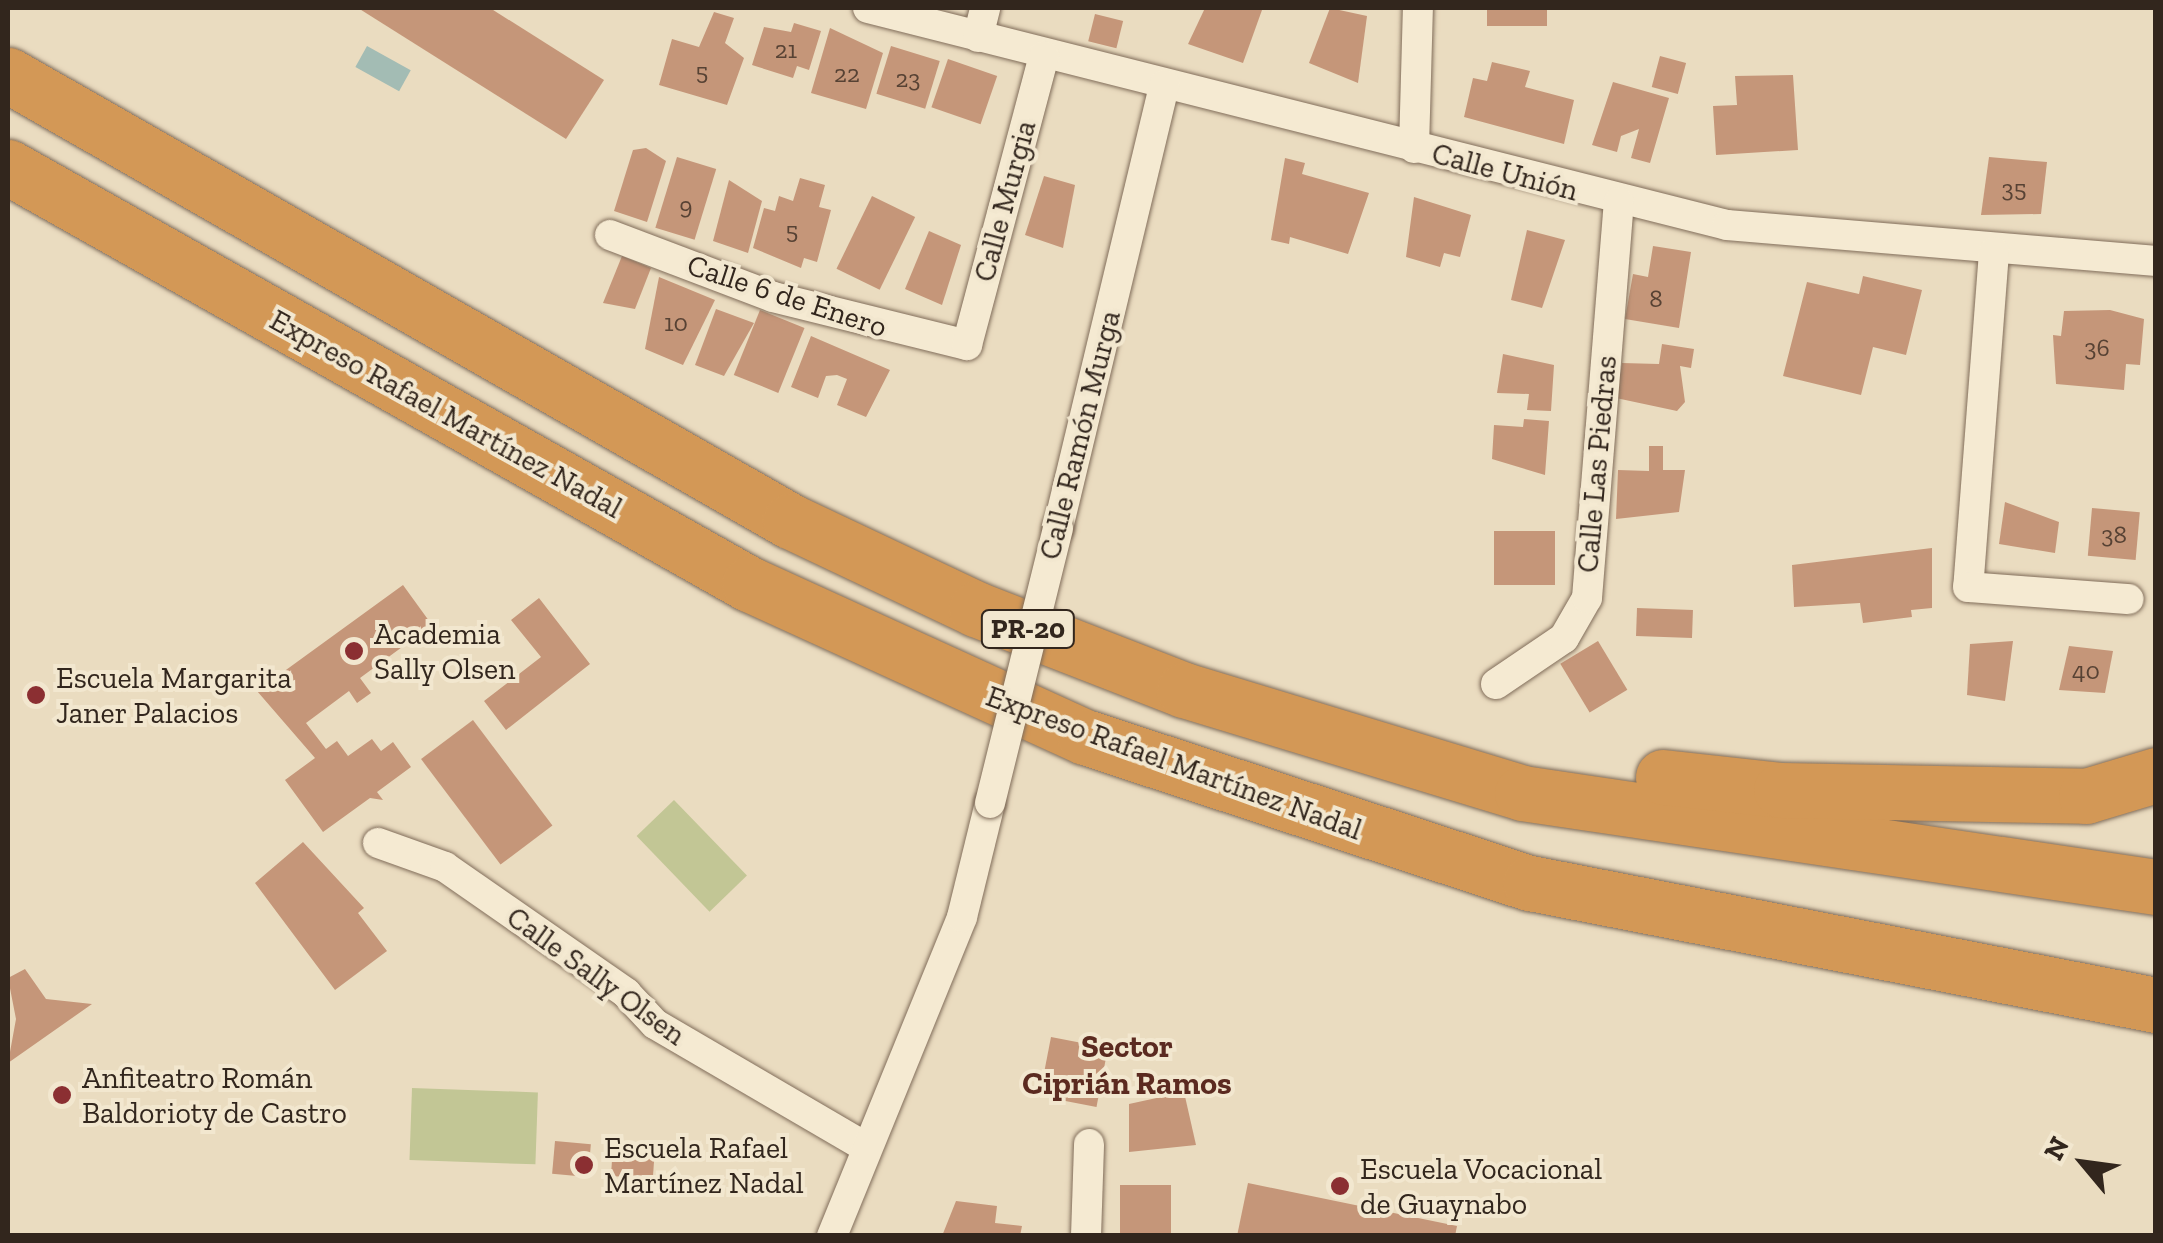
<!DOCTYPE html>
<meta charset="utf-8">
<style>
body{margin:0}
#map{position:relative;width:2163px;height:1243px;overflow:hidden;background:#eadcc0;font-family:"Zilla Slab",serif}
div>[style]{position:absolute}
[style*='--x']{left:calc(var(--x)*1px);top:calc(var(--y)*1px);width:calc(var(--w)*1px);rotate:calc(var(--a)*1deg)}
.green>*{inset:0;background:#c2c695;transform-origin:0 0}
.water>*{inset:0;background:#a3bcb4;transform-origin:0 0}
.building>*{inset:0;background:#c59679;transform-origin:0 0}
.roads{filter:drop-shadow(0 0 2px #816d5a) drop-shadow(0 0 2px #816d5a)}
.minor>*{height:30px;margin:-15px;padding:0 15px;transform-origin:15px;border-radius:15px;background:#f5ead2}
.motorway>*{height:55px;margin:-27.5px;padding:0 27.5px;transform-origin:27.5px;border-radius:27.5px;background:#d39856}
.bridges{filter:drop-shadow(0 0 2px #816d5a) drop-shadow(0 0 2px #816d5a)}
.minor-bridge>*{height:30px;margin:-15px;padding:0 15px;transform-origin:15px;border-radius:15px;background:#f5ead2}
.dots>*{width:28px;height:28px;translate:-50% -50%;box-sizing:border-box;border:5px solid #f2e7cf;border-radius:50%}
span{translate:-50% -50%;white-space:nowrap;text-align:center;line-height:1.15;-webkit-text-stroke:8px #f2e7cf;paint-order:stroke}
.number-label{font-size:25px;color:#574234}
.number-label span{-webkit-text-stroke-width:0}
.shield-label span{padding:2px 8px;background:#f2e7cf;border:2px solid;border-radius:8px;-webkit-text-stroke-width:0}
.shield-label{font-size:28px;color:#32261d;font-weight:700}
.street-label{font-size:30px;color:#32261d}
.poi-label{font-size:30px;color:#32261d}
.left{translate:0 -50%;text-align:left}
.neighbourhood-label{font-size:32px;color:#5b2a20;font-weight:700}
.frame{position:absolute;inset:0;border:10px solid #32261d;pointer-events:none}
.north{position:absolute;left:2033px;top:1113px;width:100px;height:100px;-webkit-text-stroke:8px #f2e7cf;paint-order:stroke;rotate:299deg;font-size:28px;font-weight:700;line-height:40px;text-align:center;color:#32261d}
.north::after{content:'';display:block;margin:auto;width:35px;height:45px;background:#32261d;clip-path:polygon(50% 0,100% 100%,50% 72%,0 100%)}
</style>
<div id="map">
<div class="green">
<i style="left:674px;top:800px;width:105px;height:52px;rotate:46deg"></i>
<i style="left:412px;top:1088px;width:126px;height:72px;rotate:2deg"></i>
</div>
<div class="water">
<i style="left:367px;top:46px;width:50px;height:24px;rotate:29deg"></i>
</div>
<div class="building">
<i style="clip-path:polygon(358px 8px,490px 8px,604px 80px,566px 139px)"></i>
<i style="clip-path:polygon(1205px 8px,1262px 10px,1243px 63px,1188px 44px)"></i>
<i style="clip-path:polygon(1330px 8px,1367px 16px,1358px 83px,1309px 63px)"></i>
<i style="left:1487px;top:8px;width:60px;height:18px"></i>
<i style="clip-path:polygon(714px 12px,734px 18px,725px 43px,744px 58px,727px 105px,659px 85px,672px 39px,699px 47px)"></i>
<i style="left:1095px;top:14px;width:29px;height:28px;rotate:14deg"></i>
<i style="clip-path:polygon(794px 23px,821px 31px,809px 70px,797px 66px,793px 78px,752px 65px,764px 27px,791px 32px)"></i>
<i style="clip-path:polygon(830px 28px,883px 53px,866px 109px,811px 93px)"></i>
<i style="left:891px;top:46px;width:51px;height:50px;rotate:17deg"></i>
<i style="left:1660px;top:56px;width:27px;height:32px;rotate:15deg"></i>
<i style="left:948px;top:59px;width:52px;height:51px;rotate:19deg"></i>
<i style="clip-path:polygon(1492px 62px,1530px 71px,1525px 87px,1574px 100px,1564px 144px,1464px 117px,1473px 78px,1487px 81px)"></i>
<i style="clip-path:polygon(1793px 75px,1798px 150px,1716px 155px,1713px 106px,1737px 105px,1735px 76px)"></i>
<i style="clip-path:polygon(1613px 82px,1669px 98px,1650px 163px,1631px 158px,1639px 129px,1621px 136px,1617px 152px,1592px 145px)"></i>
<i style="clip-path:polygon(646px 148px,666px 161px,647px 222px,614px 211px,633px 150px)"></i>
<i style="left:677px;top:157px;width:41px;height:74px;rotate:17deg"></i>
<i style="clip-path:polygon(1989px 157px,2047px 162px,2041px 214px,1981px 215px)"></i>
<i style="clip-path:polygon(1285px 158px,1305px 163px,1302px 174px,1369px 193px,1348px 254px,1290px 237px,1289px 244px,1271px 240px)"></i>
<i style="clip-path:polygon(1044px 176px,1075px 185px,1063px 248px,1025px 235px)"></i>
<i style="clip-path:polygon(800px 178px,825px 185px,819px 207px,831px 210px,817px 262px,804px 258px,801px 268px,753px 248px,764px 208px,775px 211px,779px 196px,793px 201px)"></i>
<i style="clip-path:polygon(729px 180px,762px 201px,748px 253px,713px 241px)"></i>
<i style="left:872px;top:196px;width:48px;height:81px;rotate:26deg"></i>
<i style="clip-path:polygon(1414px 197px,1471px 215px,1460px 257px,1444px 253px,1440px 267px,1406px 257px)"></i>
<i style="clip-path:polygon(1527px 230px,1565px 240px,1542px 308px,1511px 300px)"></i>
<i style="clip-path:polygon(929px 231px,961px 245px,942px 305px,905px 289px)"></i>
<i style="clip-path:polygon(1653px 246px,1691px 252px,1679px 328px,1625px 319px,1633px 274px,1648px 277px)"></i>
<i style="clip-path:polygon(622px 256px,651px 268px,635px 309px,603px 303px)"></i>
<i style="clip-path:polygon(1863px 276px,1922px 290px,1906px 355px,1873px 347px,1861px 395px,1783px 376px,1807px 282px,1859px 294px)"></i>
<i style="clip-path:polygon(659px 277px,715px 300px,683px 365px,645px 349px)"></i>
<i style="clip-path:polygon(716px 309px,754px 323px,724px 376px,695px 365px)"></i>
<i style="left:760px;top:310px;width:48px;height:70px;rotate:22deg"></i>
<i style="clip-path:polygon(2110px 310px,2144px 319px,2140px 365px,2126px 364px,2124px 390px,2056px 384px,2053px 335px,2061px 336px,2064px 311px)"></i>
<i style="clip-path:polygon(811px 336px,890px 370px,866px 417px,837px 405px,847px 379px,837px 375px,826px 376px,818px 398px,791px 387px)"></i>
<i style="clip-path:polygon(1662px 344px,1694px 349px,1691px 368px,1680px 366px,1685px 402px,1677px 411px,1616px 398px,1622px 363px,1659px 364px)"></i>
<i style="clip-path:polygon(1503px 354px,1554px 365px,1551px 411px,1527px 410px,1529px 394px,1497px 393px)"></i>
<i style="clip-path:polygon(1524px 419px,1549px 421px,1545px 475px,1492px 459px,1494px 425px,1523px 427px)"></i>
<i style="clip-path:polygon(1649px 446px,1663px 446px,1663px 470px,1685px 470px,1679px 512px,1616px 519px,1618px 470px,1649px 471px)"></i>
<i style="clip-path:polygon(2005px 502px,2059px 522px,2055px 553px,1999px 544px)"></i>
<i style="left:2092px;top:508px;width:48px;height:48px;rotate:5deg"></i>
<i style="left:1494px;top:531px;width:61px;height:54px"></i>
<i style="clip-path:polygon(1932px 548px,1932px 608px,1911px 610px,1912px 617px,1863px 623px,1860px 603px,1794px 607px,1792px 565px)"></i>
<i style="clip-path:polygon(403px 585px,432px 625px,360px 678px,371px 693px,357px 703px,349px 691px,306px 723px,326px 749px,337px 741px,348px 756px,372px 739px,381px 751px,393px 742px,411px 767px,377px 792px,383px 800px,370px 798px,323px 832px,285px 780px,315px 758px,257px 691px)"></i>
<i style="clip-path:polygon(539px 598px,590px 664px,506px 730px,484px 701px,541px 657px,511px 620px)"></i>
<i style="left:1637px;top:608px;width:56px;height:28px;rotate:2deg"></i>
<i style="left:1598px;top:641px;width:57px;height:44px;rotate:59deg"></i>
<i style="clip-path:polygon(2013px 641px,2005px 701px,1967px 695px,1970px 644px)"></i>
<i style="clip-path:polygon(2069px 646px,2113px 651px,2105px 693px,2059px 690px)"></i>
<i style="left:473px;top:720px;width:132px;height:65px;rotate:53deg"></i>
<i style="clip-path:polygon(303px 842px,364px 908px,358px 913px,387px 951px,335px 990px,255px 883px)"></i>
<i style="clip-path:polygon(25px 969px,46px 999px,92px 1004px,8px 1063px,16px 1019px,8px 978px)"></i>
<i style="left:1051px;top:1037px;width:58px;height:60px;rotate:11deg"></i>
<i style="clip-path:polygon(1184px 1092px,1196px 1145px,1129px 1152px,1129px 1104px)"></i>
<i style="left:555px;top:1141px;width:36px;height:33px;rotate:5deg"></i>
<i style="left:613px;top:1146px;width:42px;height:30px;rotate:4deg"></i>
<i style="clip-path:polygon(1248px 1183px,1457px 1226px,1455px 1236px,1237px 1236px)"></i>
<i style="left:1120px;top:1185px;width:51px;height:51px"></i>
<i style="clip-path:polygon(956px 1201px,997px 1206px,995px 1223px,1022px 1226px,1020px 1236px,942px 1236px)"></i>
</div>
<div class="roads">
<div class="minor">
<i style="--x:868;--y:8;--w:886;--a:14.18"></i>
<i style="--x:1727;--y:225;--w:431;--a:4.8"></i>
<i style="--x:978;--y:37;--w:30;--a:-76"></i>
<i style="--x:1414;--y:148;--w:140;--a:-88.4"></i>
<i style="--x:610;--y:235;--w:174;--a:20.8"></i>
<i style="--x:773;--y:297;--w:200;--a:13.9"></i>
<i style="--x:967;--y:345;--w:299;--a:-75.1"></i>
<i style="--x:1994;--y:252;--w:336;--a:94.4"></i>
<i style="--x:1968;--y:587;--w:161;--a:4.3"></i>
<i style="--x:1058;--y:528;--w:456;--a:-76.5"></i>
<i style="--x:1496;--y:684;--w:82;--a:-34.1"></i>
<i style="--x:1564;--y:638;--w:46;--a:-60.1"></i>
<i style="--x:1587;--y:598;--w:397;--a:-85.4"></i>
<i style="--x:378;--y:843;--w:71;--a:19.7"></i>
<i style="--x:445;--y:867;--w:221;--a:34.8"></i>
<i style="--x:626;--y:993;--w:42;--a:46.9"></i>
<i style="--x:655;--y:1024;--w:240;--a:30.3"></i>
<i style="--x:832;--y:1236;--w:344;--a:-67.8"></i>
<i style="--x:962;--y:917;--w:117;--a:-76.2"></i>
<i style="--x:1086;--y:1236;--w:92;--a:-88.1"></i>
</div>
<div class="motorway">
<i style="--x:8;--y:75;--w:900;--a:29.7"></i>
<i style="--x:790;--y:521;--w:206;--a:25.3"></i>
<i style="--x:976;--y:609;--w:223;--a:21.3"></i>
<i style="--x:1184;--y:690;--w:353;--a:16.9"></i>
<i style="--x:1522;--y:793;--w:641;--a:8.43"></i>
<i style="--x:8;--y:167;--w:850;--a:29.37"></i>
<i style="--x:749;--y:584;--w:369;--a:24.5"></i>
<i style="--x:1085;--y:737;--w:468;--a:18.2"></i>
<i style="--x:1530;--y:883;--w:638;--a:11.03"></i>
<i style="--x:1663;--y:777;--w:119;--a:6.3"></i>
<i style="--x:1781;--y:790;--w:305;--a:1.1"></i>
<i style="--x:2086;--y:796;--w:73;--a:-16.7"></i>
</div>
</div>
<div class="bridges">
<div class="minor-bridge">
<i style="--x:990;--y:803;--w:283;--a:-76.1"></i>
</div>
</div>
<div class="dots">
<i style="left:354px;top:651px;background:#8b2f32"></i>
<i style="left:36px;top:695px;background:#8b2f32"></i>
<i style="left:62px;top:1095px;background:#8b2f32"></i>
<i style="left:584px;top:1165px;background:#8b2f32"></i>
<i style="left:1340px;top:1186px;background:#8b2f32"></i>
</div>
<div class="number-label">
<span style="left:786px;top:49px">21</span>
<span style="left:702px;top:71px">5</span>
<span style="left:847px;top:73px">22</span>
<span style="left:908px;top:78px">23</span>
<span style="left:2014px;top:188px">35</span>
<span style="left:686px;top:205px">9</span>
<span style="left:792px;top:230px">5</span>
<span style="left:1656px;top:298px">8</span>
<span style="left:676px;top:322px">10</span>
<span style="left:2097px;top:347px">36</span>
<span style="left:2114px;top:534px">38</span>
<span style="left:2086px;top:670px">40</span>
</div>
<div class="shield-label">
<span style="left:1028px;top:629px">PR-20</span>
</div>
<div class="street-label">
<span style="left:1505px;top:172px;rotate:15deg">Calle Unión</span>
<span style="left:1005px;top:201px;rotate:-75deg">Calle Murgia</span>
<span style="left:787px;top:296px;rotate:18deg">Calle 6 de Enero</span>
<span style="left:446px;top:414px;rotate:29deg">Expreso Rafael Martínez Nadal</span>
<span style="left:1080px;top:435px;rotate:-76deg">Calle Ramón Murga</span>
<span style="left:1597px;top:464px;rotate:-85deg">Calle Las Piedras</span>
<span style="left:1174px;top:763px;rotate:20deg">Expreso Rafael Martínez Nadal</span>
<span style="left:596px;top:976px;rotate:36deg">Calle Sally Olsen</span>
</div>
<div class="poi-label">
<span class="left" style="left:374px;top:651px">Academia<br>Sally Olsen</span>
<span class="left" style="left:56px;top:695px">Escuela Margarita<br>Janer Palacios</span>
<span class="left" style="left:82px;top:1095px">Anfiteatro Román<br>Baldorioty de Castro</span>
<span class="left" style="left:604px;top:1165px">Escuela Rafael<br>Martínez Nadal</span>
<span class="left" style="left:1360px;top:1186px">Escuela Vocacional<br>de Guaynabo</span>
</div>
<div class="neighbourhood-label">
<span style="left:1127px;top:1065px">Sector<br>Ciprián Ramos</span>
</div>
<div class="frame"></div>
<div class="north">N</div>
</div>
